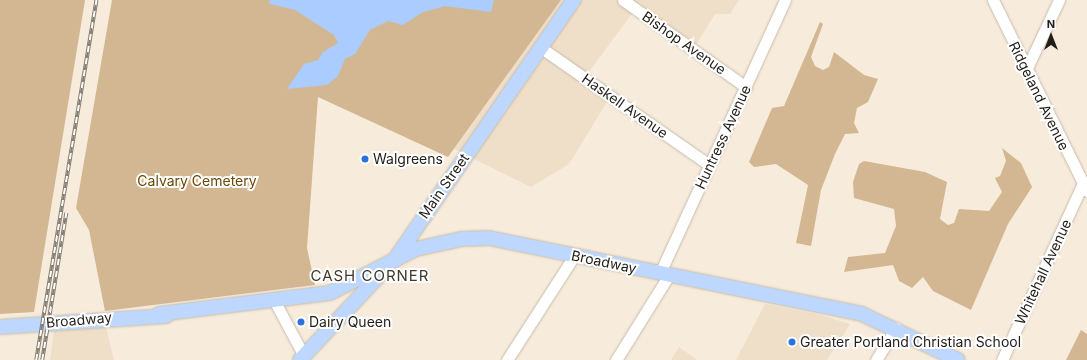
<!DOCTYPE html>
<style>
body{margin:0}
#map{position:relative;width:1087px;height:360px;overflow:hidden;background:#f7ebdb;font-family:Inter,sans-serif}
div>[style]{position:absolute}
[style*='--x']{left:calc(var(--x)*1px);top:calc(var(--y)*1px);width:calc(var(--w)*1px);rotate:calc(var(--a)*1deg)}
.built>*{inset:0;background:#efdec8}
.green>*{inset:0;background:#d3b792}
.water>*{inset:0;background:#abccfe}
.roads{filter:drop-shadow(0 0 1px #c7bcac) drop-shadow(0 0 1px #c7bcac)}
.minor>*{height:11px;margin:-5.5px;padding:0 5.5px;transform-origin:5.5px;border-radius:5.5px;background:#fff}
.major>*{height:14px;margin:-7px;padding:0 7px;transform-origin:7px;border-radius:7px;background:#bdd7ff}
.rail>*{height:3.5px;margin-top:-1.75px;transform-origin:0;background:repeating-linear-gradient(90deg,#fff 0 6px,#867e73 0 12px);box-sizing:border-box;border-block:1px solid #867e73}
.dots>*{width:11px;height:11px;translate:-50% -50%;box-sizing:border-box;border:2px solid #fff;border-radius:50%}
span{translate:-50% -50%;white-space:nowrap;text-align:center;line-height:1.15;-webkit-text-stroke:4px #fff;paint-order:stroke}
.street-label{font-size:14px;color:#211d17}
.poi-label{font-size:14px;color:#211d17}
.left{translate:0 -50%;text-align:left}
.park-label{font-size:14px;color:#6b4806}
.neighbourhood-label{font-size:15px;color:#42392c;letter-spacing:1px}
.north{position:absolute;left:1031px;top:16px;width:40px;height:40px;-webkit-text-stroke:3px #fff;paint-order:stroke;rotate:0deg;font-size:11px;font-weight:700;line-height:16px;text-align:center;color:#211d17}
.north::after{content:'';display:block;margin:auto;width:14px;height:18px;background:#211d17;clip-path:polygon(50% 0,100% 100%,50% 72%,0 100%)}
</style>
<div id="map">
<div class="built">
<i style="clip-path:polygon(561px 0,739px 0,730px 14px,715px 14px,696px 45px,639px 4px,588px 73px,613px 92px,569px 164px,531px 187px,454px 149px)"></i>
<i style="clip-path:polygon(765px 304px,820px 315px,850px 324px,827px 360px,736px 360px)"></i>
<i style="clip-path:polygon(106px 327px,114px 360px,50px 360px,54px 331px)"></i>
<i style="clip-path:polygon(679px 347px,697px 360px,671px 360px)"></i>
</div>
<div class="green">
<i style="clip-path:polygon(0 0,85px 0,34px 312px,0 314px)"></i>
<i style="clip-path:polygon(112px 0,561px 0,448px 157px,318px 97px,307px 248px,315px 285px,105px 311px,89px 230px,76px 208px)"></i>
<i style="clip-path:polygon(820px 22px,823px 24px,811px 57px,815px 66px,823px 70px,829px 67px,834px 52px,864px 75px,878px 79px,868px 102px,857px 108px,854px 123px,859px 133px,845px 134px,835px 154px,821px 190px,811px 246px,796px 243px,808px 185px,776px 164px,754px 167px,749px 162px,772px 108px,784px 106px)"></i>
<i style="clip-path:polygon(1002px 148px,1021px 163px,1032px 187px,1008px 224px,971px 310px,933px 291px,923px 277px,912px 288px,899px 281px,893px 265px,844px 272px,848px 257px,885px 253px,896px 226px,894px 209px,854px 198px,853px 182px,859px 164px,864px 161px,925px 172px,947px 182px,940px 219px,948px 225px,954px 223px,959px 209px,989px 211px,1002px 192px,995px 178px,1000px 176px,1006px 161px)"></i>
<i style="clip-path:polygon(1081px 330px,1087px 334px,1087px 360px,1066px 360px)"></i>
</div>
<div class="water">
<i style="clip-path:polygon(269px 0,494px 0,491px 12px,445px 6px,423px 12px,403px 25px,388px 21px,370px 30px,355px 54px,345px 59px,338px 76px,327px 85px,287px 89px,304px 64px,318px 60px,323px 52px,338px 43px,334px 35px,295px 10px,270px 4px)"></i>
</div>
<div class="roads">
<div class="minor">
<i style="--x:623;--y:0;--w:151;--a:35.3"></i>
<i style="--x:993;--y:0;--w:213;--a:63.8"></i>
<i style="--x:540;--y:47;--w:206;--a:34.9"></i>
<i style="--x:1027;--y:68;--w:75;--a:-64.8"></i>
<i style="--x:660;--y:273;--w:300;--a:-65.4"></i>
<i style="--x:275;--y:302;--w:61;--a:61.8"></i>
<i style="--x:507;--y:360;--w:124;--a:-57.2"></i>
<i style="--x:616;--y:360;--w:100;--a:-58.1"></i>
<i style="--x:876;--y:360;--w:38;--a:-58"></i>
<i style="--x:1002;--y:360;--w:195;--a:-65.4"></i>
</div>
<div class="major">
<i style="--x:159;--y:314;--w:172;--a:-7"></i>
<i style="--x:330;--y:293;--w:97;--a:-27.1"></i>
<i style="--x:416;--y:249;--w:46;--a:-12.5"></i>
<i style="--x:461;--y:239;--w:28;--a:-2"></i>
<i style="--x:489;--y:238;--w:381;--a:11.5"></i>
<i style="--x:862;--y:314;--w:106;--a:25.6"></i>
<i style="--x:0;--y:327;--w:167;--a:-3.8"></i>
<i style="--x:300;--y:360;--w:139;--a:-46.8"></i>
<i style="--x:395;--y:259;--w:315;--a:-55.4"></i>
</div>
</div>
<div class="rail">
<i style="--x:36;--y:360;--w:365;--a:-80.5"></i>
<i style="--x:42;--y:360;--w:149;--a:-80.7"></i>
</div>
<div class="dots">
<i style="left:365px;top:159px;background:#2b72df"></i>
<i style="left:301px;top:322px;background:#2b72df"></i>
<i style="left:792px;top:342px;background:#2b72df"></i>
</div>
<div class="street-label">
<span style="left:684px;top:43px;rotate:35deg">Bishop Avenue</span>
<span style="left:1039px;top:96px;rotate:64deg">Ridgeland Avenue</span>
<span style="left:625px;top:106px;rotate:35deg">Haskell Avenue</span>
<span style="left:723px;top:137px;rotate:-65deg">Huntress Avenue</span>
<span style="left:444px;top:186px;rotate:-55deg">Main Street</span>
<span style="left:604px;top:262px;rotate:12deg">Broadway</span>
<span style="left:1043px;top:272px;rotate:-65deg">Whitehall Avenue</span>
<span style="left:79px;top:320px;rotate:-5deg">Broadway</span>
</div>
<div class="poi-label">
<span class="left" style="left:373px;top:159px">Walgreens</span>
<span class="left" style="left:309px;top:322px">Dairy Queen</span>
<span class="left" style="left:800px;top:342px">Greater Portland Christian School</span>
</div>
<div class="park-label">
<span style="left:197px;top:181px">Calvary Cemetery</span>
</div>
<div class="neighbourhood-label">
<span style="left:370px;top:276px">CASH CORNER</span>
</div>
<div class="north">N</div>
</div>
